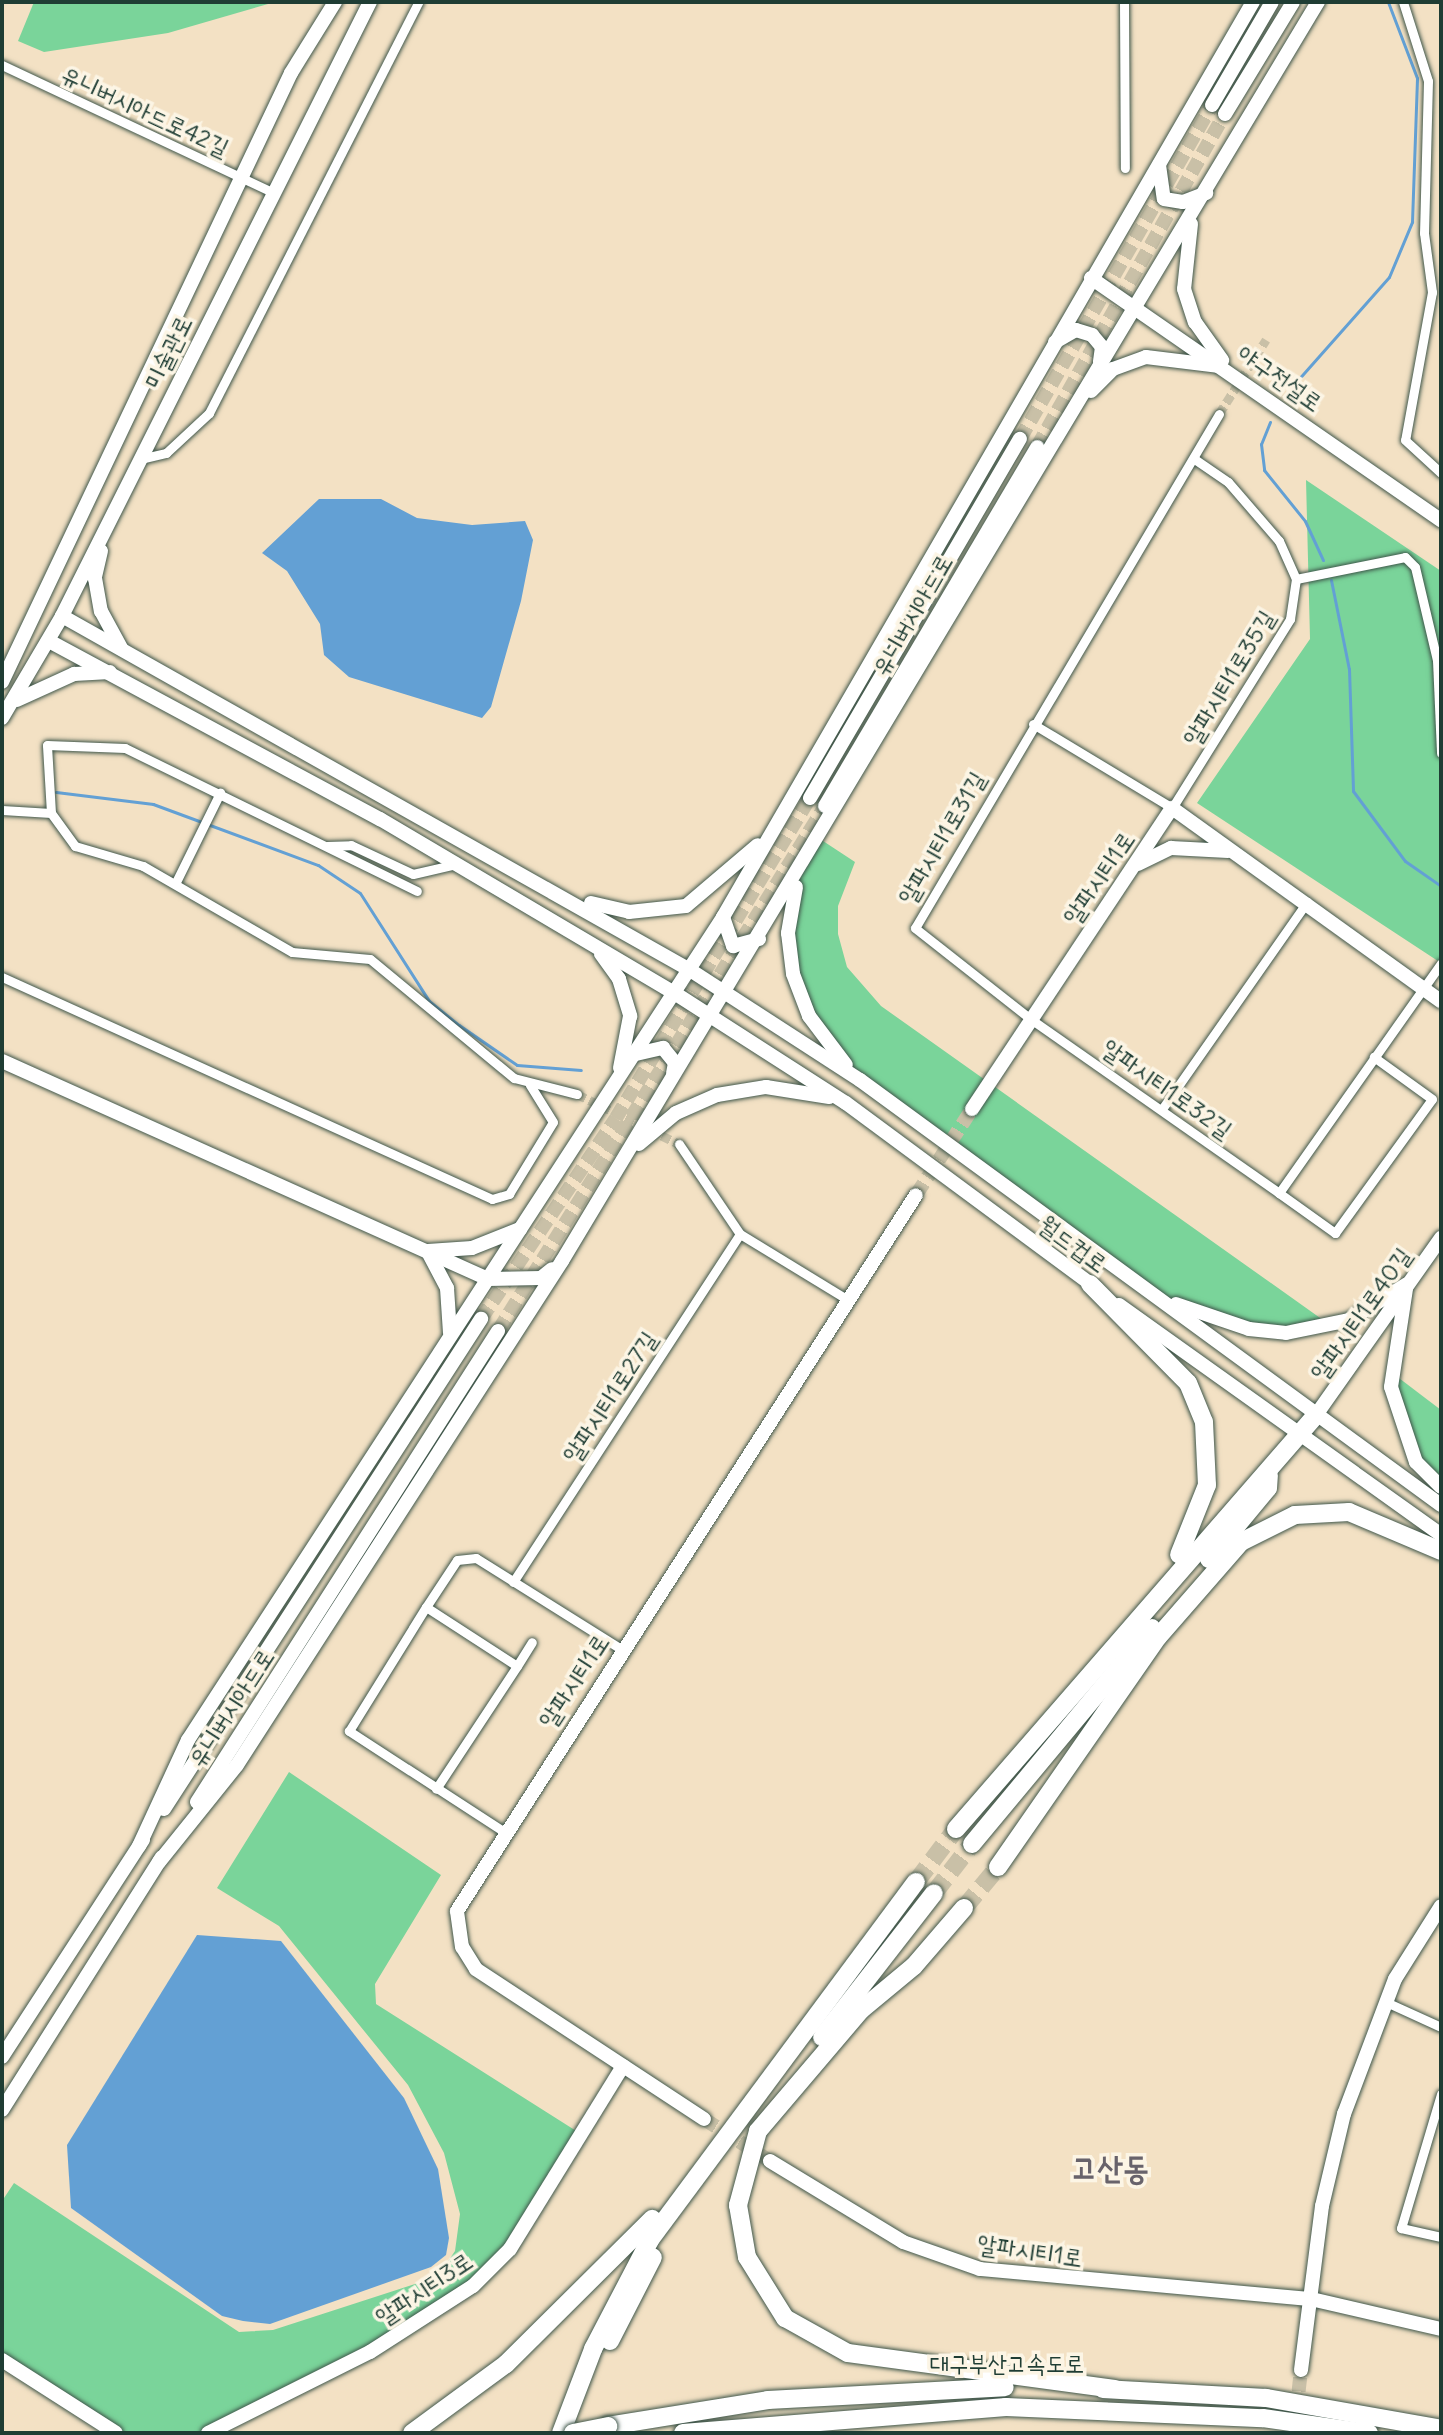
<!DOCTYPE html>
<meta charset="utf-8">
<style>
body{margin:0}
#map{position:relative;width:1443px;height:2435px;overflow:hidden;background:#f3e1c4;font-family:Delius,"Poor Story",sans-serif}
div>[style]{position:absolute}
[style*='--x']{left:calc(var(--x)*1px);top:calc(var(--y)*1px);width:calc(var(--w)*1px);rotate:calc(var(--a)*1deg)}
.green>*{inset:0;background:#7ad49a}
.water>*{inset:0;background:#63a0d4}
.stream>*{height:3px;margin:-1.5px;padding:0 1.5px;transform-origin:1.5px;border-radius:1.5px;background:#63a0d4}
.street-tunnel>*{height:9px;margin-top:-4.5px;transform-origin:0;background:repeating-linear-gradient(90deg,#c9c0a7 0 9px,transparent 0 13.5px)}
.secondary-tunnel>*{height:14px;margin-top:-7px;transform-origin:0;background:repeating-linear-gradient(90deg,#c9c0a7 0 14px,transparent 0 21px)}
.highway-tunnel>*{height:18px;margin-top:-9px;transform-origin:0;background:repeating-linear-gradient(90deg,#c9c0a7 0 18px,transparent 0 27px)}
.roads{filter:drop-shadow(0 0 2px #3f564a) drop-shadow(0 0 2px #3f564a)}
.street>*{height:9px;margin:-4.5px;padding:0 4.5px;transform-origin:4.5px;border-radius:4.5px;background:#fff}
.secondary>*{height:14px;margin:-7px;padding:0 7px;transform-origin:7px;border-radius:7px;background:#fff}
.highway>*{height:18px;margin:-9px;padding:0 9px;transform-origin:9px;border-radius:9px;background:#fff}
.bridges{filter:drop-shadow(0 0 2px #3f564a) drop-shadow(0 0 2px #3f564a)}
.highway-bridge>*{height:18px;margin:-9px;padding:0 9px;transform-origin:9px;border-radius:9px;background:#fff}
span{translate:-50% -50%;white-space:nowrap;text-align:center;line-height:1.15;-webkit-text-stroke:7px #fcf5e5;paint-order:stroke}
.street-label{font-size:24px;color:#1f3d34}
.district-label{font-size:32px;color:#68636b;font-weight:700}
.frame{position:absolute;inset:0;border:4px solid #1f3d34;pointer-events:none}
</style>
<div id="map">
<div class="green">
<i style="clip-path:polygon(34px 2px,275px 2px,168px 33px,44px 52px,18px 41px)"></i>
<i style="clip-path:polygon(1306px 480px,1441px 571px,1441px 963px,1197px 803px,1310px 639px)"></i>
<i style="clip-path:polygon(820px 839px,855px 862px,838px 906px,838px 934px,847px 967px,881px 1006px,1330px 1325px,1286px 1333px,1177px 1304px,860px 1080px,834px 1052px,793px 974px,797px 885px)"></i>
<i style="clip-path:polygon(1391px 1372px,1441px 1410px,1441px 1487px,1416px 1462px)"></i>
<i style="clip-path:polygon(289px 1772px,441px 1875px,375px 1984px,376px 2004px,581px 2134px,510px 2249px,409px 2329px,208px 2433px,116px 2433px,2px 2360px,2px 2201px,14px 2183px,239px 2332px,273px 2330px,415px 2284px,442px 2270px,455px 2251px,460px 2214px,444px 2153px,408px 2085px,279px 1926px,217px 1888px)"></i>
</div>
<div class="water">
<i style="clip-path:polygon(319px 499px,381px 499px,417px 518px,472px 525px,525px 521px,533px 540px,521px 601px,491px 707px,482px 718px,349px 677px,324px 655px,320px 624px,287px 571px,262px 553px)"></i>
<i style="clip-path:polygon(197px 1935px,281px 1941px,404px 2098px,438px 2169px,449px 2238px,446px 2255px,431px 2267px,270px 2324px,243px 2321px,222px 2316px,71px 2208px,67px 2145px)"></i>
</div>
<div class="stream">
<i style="--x:1296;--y:382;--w:140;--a:-48.5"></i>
<i style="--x:1389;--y:277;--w:60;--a:-67.3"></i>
<i style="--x:1412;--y:222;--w:144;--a:-88"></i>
<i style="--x:1417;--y:78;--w:81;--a:-110.9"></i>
<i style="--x:1270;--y:422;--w:24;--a:112"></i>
<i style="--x:1261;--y:444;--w:26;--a:83"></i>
<i style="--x:1264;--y:470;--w:65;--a:51.2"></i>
<i style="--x:1305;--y:521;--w:43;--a:65.2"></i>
<i style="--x:1331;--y:580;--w:91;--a:78.6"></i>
<i style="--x:1349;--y:669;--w:122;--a:88.1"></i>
<i style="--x:1353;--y:791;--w:87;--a:53.4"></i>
<i style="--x:1405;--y:861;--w:44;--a:34.8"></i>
<i style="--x:56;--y:792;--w:98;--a:7.1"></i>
<i style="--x:153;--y:804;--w:176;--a:20.3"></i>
<i style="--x:318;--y:865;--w:50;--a:33.7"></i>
<i style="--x:360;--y:893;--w:128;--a:57.4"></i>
<i style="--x:429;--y:1001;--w:38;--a:39"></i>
<i style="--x:459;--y:1025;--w:70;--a:34.6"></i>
<i style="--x:517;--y:1065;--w:64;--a:4.5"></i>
</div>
<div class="street-tunnel">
<i style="--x:1219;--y:414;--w:88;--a:-57.6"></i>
<i style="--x:577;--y:1094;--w:114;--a:26.1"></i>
</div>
<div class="secondary-tunnel">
<i style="--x:1020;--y:439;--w:385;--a:-60.1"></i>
<i style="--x:1037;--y:447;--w:382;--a:-60.6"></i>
<i style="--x:916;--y:1195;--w:103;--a:-56.9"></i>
<i style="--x:481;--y:1319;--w:242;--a:-56.1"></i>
<i style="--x:616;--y:1118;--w:374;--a:-58.8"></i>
<i style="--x:498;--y:1331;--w:619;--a:-58.08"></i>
<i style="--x:704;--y:2119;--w:78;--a:32.5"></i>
<i style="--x:1294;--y:2433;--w:63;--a:-83.7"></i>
</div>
<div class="highway-tunnel">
<i style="--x:916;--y:1882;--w:66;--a:-53"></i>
<i style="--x:934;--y:1893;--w:62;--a:-52.2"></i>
<i style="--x:964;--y:1908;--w:53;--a:-50.3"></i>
</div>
<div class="roads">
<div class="street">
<i style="--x:1124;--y:2;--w:166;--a:89.7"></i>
<i style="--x:1403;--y:2;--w:83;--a:72.4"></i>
<i style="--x:1428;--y:81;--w:152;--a:91.5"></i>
<i style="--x:1424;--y:233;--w:60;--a:82.3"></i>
<i style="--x:1432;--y:292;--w:150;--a:100.3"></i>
<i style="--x:1405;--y:440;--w:49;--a:42.5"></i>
<i style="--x:2;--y:65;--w:298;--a:25.2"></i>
<i style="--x:1219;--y:414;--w:597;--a:120.6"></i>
<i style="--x:915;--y:928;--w:149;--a:38.2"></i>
<i style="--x:1032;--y:1020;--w:302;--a:35"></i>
<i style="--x:1279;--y:1193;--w:281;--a:-54.8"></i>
<i style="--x:140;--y:459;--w:27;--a:-13"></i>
<i style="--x:166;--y:453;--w:59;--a:-42.9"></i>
<i style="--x:209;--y:413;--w:461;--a:-63"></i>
<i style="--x:1296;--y:579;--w:111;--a:-11.4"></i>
<i style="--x:1405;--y:557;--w:14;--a:45"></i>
<i style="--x:1415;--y:567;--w:96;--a:76.7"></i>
<i style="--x:1437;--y:660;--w:93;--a:87.5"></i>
<i style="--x:1033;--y:724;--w:162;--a:31.1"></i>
<i style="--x:1172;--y:808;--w:223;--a:-58"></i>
<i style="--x:1290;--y:619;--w:40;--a:-81.5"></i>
<i style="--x:1296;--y:579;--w:42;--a:-114.1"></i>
<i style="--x:1279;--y:541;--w:78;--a:-130.8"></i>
<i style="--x:1228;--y:482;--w:42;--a:-145.6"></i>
<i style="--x:2;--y:810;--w:49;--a:3.5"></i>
<i style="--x:51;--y:813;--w:41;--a:54"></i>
<i style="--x:75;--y:846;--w:71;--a:16.4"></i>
<i style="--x:143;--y:866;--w:172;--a:30"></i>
<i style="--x:292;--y:952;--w:78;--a:5.1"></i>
<i style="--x:370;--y:959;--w:187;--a:39.6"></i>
<i style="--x:514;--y:1078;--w:65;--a:14.3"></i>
<i style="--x:51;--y:813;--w:68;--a:-93.4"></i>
<i style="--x:47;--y:745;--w:78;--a:2.2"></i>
<i style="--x:125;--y:748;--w:325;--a:26.1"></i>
<i style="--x:327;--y:846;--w:24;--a:-2"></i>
<i style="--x:351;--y:845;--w:68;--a:25.1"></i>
<i style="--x:413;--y:874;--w:44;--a:-13.1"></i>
<i style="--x:175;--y:884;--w:102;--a:-63.7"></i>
<i style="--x:2;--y:977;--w:538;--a:24.37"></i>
<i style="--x:492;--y:1199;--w:18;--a:-16"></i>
<i style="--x:509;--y:1194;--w:84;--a:-58.6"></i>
<i style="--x:553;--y:1122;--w:44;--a:-121.9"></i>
<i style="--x:1162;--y:1109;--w:253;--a:-55"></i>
<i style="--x:679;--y:1144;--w:109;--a:55.9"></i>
<i style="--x:740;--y:1234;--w:127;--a:31.4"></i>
<i style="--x:1279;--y:1193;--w:69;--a:35.5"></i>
<i style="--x:1335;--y:1233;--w:165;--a:-54.1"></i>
<i style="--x:1432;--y:1099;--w:72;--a:-144.1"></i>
<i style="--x:513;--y:1582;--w:415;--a:-56.9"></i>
<i style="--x:426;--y:1607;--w:108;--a:33"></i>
<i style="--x:517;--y:1666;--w:147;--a:123.4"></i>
<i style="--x:517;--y:1666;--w:28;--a:-58"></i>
<i style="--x:503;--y:1831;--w:184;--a:-147"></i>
<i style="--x:349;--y:1731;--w:146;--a:-58.2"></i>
<i style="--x:426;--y:1607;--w:56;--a:-56.6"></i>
<i style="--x:457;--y:1560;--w:19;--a:-6"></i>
<i style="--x:476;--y:1558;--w:171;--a:32.1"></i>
<i style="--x:1386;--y:2002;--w:60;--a:24.4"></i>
<i style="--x:1441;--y:2094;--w:140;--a:106.6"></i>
<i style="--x:1401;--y:2228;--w:41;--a:12.7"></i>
</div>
<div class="secondary">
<i style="--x:1212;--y:105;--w:119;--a:-59.8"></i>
<i style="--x:1225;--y:114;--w:131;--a:-58.7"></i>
<i style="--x:1159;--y:165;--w:34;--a:82"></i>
<i style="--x:1164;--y:199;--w:19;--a:9"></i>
<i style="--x:1183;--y:202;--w:25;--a:-21"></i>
<i style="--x:1191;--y:224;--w:65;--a:96.1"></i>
<i style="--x:1184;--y:289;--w:35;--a:72"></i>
<i style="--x:1195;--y:322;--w:47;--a:54.6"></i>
<i style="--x:1091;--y:278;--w:426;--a:34.7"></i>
<i style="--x:1055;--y:342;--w:24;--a:-30"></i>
<i style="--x:1076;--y:330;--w:17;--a:17"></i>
<i style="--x:1092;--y:335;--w:16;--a:50"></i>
<i style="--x:1102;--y:347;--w:15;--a:98"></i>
<i style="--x:1091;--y:391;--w:31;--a:-45"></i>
<i style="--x:1113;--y:369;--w:35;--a:-20"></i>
<i style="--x:1146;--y:357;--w:74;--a:7"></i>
<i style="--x:101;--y:551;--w:28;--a:103"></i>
<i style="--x:95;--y:578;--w:34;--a:80"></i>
<i style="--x:101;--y:611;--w:42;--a:61.6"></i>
<i style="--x:62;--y:616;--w:721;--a:29.41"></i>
<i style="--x:690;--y:970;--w:202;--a:32.9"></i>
<i style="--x:860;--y:1080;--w:720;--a:36.19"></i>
<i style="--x:49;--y:641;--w:376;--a:28.3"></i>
<i style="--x:380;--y:819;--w:344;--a:30.6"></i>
<i style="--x:676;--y:994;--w:202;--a:32.7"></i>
<i style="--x:846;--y:1103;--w:311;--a:36.5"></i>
<i style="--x:2;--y:682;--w:674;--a:-64.61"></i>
<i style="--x:291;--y:73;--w:84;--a:-58.2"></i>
<i style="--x:17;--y:700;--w:63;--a:-24.5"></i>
<i style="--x:74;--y:674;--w:36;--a:-3"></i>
<i style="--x:2;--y:718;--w:118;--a:-59.5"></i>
<i style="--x:62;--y:616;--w:687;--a:-63.36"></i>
<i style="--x:810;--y:798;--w:416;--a:-59.7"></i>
<i style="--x:825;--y:806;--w:417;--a:-59.4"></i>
<i style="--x:1138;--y:864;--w:37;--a:-26"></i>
<i style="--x:1171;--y:848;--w:57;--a:3"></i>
<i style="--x:796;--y:887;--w:47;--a:99.9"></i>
<i style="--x:788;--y:933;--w:41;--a:83"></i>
<i style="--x:793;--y:974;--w:45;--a:69.1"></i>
<i style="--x:809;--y:1016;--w:61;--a:52.9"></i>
<i style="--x:591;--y:903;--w:39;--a:13"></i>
<i style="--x:629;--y:912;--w:57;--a:-6"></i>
<i style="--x:686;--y:906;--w:94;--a:-40.3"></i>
<i style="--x:723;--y:917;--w:31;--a:71"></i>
<i style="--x:733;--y:946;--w:27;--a:-15"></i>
<i style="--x:601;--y:954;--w:31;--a:54"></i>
<i style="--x:619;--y:979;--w:39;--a:73"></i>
<i style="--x:630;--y:1016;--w:53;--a:100.9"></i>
<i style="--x:636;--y:1054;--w:28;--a:-13"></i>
<i style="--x:663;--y:1048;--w:19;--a:51"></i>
<i style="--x:675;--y:1063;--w:10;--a:101"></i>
<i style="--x:2;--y:1061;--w:533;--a:24.16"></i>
<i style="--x:488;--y:1279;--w:53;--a:-1.1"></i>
<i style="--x:541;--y:1278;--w:14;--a:-39"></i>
<i style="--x:972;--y:1109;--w:361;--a:-56.4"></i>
<i style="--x:1172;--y:808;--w:331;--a:35.7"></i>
<i style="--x:639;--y:1144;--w:48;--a:-40"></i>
<i style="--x:676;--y:1113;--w:45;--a:-23.7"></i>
<i style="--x:717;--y:1095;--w:50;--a:-9.3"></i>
<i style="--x:766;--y:1087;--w:64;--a:9"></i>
<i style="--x:428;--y:1251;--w:44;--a:-3.9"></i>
<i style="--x:472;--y:1248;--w:52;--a:-21.6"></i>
<i style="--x:428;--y:1252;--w:41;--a:62.2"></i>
<i style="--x:447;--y:1288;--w:45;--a:86.2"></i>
<i style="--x:1406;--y:1289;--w:99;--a:98.7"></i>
<i style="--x:1391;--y:1387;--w:79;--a:71.6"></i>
<i style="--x:1416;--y:1462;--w:35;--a:45"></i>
<i style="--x:1176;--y:1304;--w:77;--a:18.9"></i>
<i style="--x:1249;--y:1329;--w:37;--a:6"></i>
<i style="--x:1286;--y:1333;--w:64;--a:-11.7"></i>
<i style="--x:1349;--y:1320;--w:68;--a:-31.8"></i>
<i style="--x:1119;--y:1305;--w:396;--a:35.5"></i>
<i style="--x:1316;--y:1415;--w:217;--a:-54.8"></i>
<i style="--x:197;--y:1802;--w:559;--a:-57.42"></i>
<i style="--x:164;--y:1809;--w:584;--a:-57.1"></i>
<i style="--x:139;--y:1846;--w:117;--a:-65.2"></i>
<i style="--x:188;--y:1740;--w:982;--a:-56.97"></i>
<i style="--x:723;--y:917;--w:1057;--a:-59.92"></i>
<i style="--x:159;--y:1862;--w:124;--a:-51.2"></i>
<i style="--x:237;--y:1765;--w:600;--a:-57.18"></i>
<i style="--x:562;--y:1261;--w:1469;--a:-59.02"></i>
<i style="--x:2;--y:2057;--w:259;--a:-57"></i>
<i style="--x:2;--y:2110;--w:299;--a:-57.7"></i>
<i style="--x:704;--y:2119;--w:273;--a:-146.7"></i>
<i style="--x:476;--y:1969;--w:26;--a:-122"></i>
<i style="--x:462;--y:1947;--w:36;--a:-98"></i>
<i style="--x:457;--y:1911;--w:850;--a:-57.34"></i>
<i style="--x:770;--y:2161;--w:156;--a:31.3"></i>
<i style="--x:903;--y:2242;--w:82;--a:19.3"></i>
<i style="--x:980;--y:2269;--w:332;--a:5.2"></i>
<i style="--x:1311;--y:2299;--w:133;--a:13"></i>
<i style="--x:2;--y:2360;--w:135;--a:32.6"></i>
<i style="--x:1301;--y:2370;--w:165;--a:-82.7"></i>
<i style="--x:1322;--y:2206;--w:95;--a:-76.6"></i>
<i style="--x:1344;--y:2114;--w:144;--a:-69.3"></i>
<i style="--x:1395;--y:1979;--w:86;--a:-57.8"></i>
<i style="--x:208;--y:2433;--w:181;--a:-26.6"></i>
<i style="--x:370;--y:2352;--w:122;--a:-32.7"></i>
<i style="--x:473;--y:2286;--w:52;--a:-45"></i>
<i style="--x:510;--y:2249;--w:215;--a:-58.3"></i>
</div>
<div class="highway">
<i style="--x:1090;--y:1284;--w:139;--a:45.3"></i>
<i style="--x:1188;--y:1383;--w:42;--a:67.7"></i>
<i style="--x:1204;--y:1422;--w:63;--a:87.3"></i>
<i style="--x:1207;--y:1485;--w:75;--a:111.8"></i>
<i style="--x:1209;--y:1559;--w:92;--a:-50.3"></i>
<i style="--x:1268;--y:1488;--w:13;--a:-86"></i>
<i style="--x:956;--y:1829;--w:549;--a:-48.99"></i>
<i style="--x:972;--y:1844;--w:281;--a:-50.2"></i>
<i style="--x:998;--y:1867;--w:280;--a:-55.2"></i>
<i style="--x:1158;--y:1637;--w:126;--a:-48.9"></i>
<i style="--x:1241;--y:1542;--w:60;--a:-26.6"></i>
<i style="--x:1295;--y:1515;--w:54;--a:-3.2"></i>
<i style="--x:1349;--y:1512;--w:100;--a:23"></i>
<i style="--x:964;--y:1908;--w:77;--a:130.8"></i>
<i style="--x:914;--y:1966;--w:69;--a:140.3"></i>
<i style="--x:861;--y:2010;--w:159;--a:130.4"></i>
<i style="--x:758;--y:2131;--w:77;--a:105.1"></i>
<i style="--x:738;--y:2205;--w:53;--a:80.2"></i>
<i style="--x:747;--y:2257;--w:72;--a:58.1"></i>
<i style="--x:785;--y:2318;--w:72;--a:29.1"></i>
<i style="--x:848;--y:2353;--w:269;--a:7.7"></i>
<i style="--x:822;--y:2037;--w:182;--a:-52.1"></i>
<i style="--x:610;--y:2341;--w:94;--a:-62.9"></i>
<i style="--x:1103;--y:2389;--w:163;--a:3.2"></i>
<i style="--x:1266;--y:2398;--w:178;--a:10"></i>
<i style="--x:608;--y:2426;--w:162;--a:-9.2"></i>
<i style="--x:768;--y:2400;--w:237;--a:-3.1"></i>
<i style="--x:412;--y:2433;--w:117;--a:-36.3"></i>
<i style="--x:506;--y:2364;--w:206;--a:-44.8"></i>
<i style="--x:561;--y:2433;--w:90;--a:-69.1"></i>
<i style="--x:593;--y:2349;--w:123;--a:-62.4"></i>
<i style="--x:650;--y:2240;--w:446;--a:-53.4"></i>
<i style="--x:683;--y:2433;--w:324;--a:-4.6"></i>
<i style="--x:1006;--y:2407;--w:257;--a:2.5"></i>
<i style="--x:1263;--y:2418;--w:107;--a:8.1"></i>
</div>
</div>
<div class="bridges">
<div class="highway-bridge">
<i style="--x:573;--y:2433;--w:36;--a:-11"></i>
</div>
</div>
<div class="street-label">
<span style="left:145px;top:111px;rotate:25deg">유니버시아드로42길</span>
<span style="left:168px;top:352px;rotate:-64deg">미술관로</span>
<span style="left:1280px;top:378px;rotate:35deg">야구전설로</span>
<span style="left:912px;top:615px;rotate:-60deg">유니버시아드로</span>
<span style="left:1229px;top:678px;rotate:-59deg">알파시티1로35길</span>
<span style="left:942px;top:838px;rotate:-60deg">알파시티1로31길</span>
<span style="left:1099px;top:878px;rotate:-56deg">알파시티1로</span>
<span style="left:1167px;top:1089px;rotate:35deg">알파시티1로32길</span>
<span style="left:1073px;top:1244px;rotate:36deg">월드컵로</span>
<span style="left:1361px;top:1314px;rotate:-55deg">알파시티1로40길</span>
<span style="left:610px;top:1397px;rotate:-57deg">알파시티1로27길</span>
<span style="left:574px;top:1681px;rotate:-57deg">알파시티1로</span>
<span style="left:231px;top:1708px;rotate:-57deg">유니버시아드로</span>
<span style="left:1030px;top:2251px;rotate:8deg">알파시티1로</span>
<span style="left:424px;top:2289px;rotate:-34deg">알파시티3로</span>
<span style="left:1007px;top:2364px">대구부산고속도로</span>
</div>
<div class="district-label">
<span style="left:1110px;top:2168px">고산동</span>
</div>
<div class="frame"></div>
</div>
